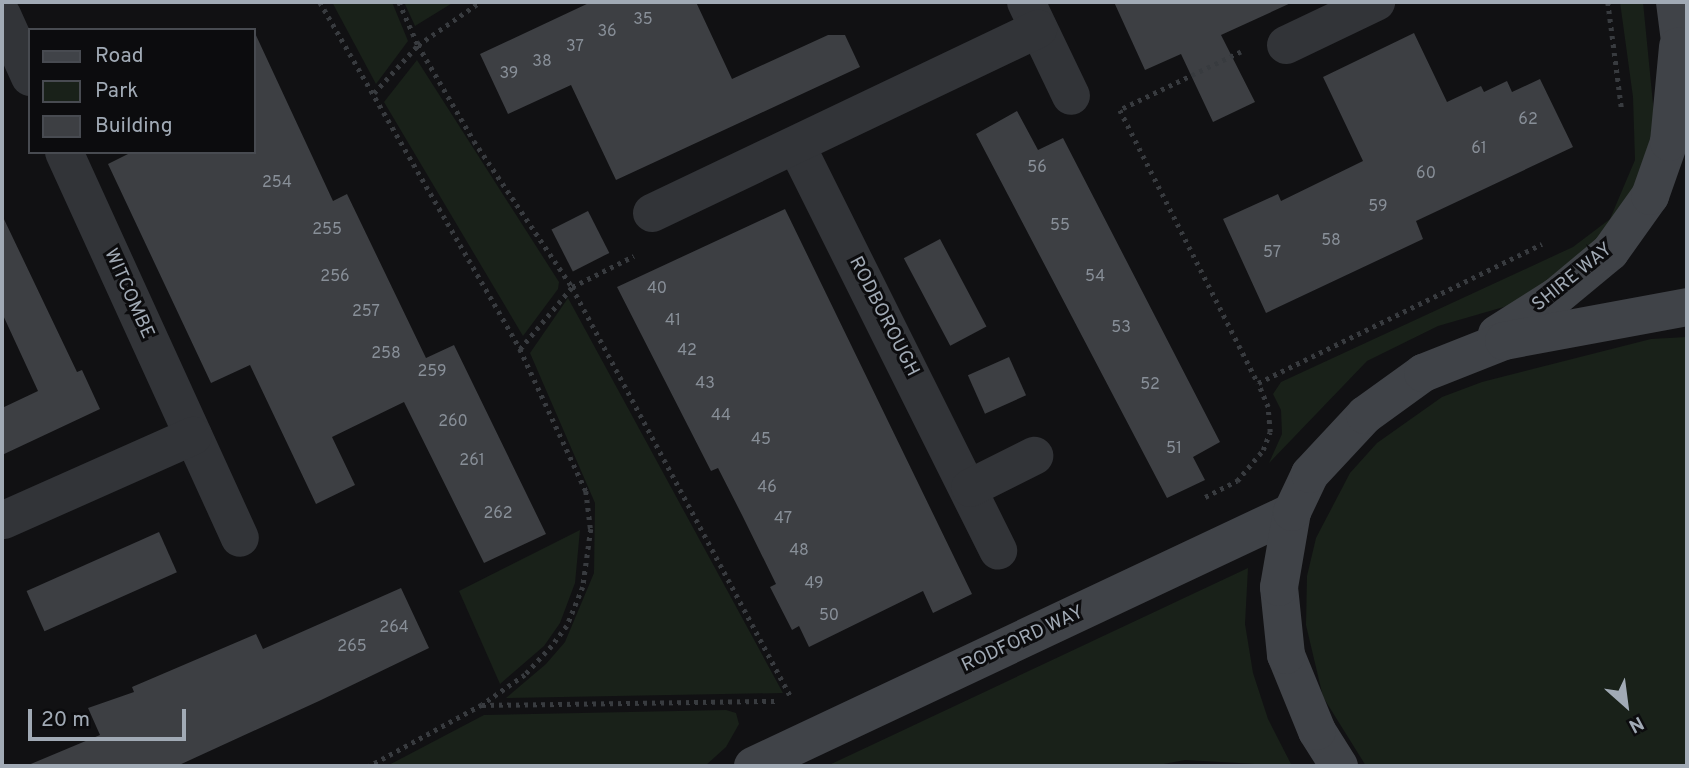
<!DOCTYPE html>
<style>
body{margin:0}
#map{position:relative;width:1689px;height:768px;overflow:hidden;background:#111113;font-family:Overpass,sans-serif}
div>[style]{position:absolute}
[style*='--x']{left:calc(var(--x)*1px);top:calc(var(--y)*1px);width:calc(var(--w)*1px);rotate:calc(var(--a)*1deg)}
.green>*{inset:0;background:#192119}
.building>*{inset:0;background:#3d3f43;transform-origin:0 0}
.path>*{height:4.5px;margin-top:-2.25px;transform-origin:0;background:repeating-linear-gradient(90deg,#383b3f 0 3.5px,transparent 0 8.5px)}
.street>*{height:38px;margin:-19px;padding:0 19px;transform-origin:19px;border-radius:19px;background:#323438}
.secondary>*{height:38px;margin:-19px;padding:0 19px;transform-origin:19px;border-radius:19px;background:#404348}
span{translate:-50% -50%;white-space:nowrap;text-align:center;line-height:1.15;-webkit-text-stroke:6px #0c0c0e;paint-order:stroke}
.number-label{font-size:16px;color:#888f98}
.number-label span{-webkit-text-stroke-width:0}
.street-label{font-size:19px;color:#a1aab5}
.frame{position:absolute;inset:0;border:4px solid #a1aab5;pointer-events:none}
.legend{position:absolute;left:28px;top:28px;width:228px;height:126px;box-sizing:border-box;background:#0c0c0e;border:2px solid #484b51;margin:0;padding:9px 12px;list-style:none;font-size:21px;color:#a1aab5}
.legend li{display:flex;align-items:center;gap:14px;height:35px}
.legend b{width:35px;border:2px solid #484b51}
.north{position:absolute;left:1591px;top:670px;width:70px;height:70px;-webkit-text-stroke:5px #0c0c0e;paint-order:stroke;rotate:152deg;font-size:19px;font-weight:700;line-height:28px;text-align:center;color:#a1aab5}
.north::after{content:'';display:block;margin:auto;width:24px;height:32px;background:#a1aab5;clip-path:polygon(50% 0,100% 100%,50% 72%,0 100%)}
.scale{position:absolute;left:28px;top:709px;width:158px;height:32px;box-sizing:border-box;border:4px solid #a1aab5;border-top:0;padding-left:9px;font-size:21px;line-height:24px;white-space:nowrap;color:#a1aab5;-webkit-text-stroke:5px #0c0c0e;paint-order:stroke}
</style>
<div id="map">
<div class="green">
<i style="clip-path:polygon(332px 2px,392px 2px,408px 41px,376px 84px)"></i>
<i style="clip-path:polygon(404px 2px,454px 2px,415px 26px)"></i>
<i style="clip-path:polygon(1620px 2px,1643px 2px,1654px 114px,1652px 144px,1617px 233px,1521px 302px,1438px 326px,1367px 361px,1269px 463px,1282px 434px,1281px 410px,1273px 394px,1281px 382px,1573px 247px,1610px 219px,1635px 160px,1633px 97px)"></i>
<i style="clip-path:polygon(417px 60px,559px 282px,558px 289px,523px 336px,384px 102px)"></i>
<i style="clip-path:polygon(568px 298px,783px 693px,506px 698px,546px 664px,565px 642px,594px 573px,595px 503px,530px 353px)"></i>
<i style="clip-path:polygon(1687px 337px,1687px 766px,1366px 766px,1323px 697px,1306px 625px,1307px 576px,1316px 538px,1350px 473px,1377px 443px,1442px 397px,1482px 382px,1651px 339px)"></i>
<i style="clip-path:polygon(580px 530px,575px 583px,560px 623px,544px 646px,500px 684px,459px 591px)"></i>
<i style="clip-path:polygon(1248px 568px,1245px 624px,1253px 673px,1268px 719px,1292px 766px,1185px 760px,1153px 766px,827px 766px)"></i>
<i style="clip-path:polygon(726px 710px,736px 713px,739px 724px,726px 747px,705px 766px,387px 766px,484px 715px)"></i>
</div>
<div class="building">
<i style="clip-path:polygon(591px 2px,696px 2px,732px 79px,828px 35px,845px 35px,860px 67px,616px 180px,571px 85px,508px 114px,480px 54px)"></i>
<i style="clip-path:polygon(1114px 2px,1293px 2px,1221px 35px,1255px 102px,1213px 122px,1181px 54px,1145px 70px)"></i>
<i style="clip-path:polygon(254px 31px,333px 201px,347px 194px,426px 358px,454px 345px,546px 534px,484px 563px,404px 402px,332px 437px,355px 485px,316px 504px,250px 365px,211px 383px,108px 164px,132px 152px,254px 152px)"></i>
<i style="clip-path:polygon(1414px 33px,1447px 102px,1481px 86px,1484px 92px,1507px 81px,1512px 92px,1540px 79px,1573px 147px,1416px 221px,1423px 239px,1266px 313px,1223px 219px,1278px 194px,1281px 201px,1363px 161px,1323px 77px)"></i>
<i style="clip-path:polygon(1017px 111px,1038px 150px,1063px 138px,1220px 442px,1193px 457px,1205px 480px,1167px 498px,976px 134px)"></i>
<i style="clip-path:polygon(785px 209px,972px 594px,933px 613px,923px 591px,809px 647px,799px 626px,792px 630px,770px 587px,776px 584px,742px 515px,718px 468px,711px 471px,617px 287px)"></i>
<i style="left:588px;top:211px;width:47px;height:41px;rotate:63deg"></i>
<i style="clip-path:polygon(2px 215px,77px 372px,82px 370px,100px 409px,2px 455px,2px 408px,38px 391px,2px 313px)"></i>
<i style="left:940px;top:239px;width:99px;height:41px;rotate:62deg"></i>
<i style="left:1009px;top:357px;width:42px;height:45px;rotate:66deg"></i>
<i style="left:159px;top:532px;width:44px;height:145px;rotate:66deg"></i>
<i style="clip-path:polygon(401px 588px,429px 648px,319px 701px,177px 766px,26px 766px,100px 735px,88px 708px,134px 692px,132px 687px,256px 634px,263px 649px)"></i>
</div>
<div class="path">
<i style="--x:320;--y:2;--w:401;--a:60"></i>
<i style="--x:520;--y:349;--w:157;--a:65.1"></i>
<i style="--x:586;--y:491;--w:38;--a:83"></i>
<i style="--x:591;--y:529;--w:59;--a:97.9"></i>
<i style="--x:583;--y:587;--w:42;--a:112.3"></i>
<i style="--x:567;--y:626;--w:25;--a:127"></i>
<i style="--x:552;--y:646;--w:40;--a:133"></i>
<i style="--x:525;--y:675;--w:52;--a:145.1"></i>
<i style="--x:482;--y:705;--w:128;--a:151.4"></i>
<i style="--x:399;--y:2;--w:47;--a:66.2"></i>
<i style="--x:418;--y:45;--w:111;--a:59.7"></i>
<i style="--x:474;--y:141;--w:176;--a:56.1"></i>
<i style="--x:572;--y:287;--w:463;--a:61.9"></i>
<i style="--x:1608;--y:2;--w:110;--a:82.7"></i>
<i style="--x:1241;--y:52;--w:134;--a:154.4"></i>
<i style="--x:1120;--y:110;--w:306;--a:63.2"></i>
<i style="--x:374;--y:93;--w:65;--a:-47.5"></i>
<i style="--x:418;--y:45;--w:75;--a:-34.7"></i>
<i style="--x:520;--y:349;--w:81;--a:-50"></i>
<i style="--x:572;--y:287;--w:69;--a:-26.6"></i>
<i style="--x:1205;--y:497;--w:36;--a:-27"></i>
<i style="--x:1237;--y:481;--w:40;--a:-50"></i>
<i style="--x:1263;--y:450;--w:19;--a:-69"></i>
<i style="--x:1270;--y:432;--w:25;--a:-95"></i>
<i style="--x:1268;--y:407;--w:26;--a:-113"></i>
<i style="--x:1258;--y:383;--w:316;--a:-26.1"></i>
<i style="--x:482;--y:705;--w:293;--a:-0.8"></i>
</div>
<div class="street">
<i style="--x:1026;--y:2;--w:104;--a:64.4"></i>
<i style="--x:2;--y:15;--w:68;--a:65.7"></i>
<i style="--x:1286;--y:45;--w:100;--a:-25.5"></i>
<i style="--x:797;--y:147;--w:451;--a:63.5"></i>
<i style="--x:64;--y:152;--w:424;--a:65.5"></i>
<i style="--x:652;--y:213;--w:428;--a:-25.5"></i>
<i style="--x:970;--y:488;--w:72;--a:-26.6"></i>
<i style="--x:4;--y:520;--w:207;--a:-24"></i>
</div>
<div class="secondary">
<i style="--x:1675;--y:2;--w:71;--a:82.7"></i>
<i style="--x:1497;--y:334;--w:71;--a:-32.3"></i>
<i style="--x:1557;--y:296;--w:69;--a:-39.7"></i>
<i style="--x:1610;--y:252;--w:69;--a:-54.5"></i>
<i style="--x:1650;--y:196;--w:57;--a:-70.6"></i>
<i style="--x:1669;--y:142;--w:96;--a:-84.6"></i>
<i style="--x:753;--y:766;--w:596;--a:-25.23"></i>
<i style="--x:1339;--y:766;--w:41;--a:-122.2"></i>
<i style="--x:1317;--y:731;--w:82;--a:-112.2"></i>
<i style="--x:1286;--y:655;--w:68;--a:-95.9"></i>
<i style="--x:1279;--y:587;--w:76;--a:-80.2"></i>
<i style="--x:1292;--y:512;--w:42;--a:-64.7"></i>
<i style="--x:1310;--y:474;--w:81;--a:-47"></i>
<i style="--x:1365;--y:415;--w:72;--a:-35.9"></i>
<i style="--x:1423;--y:373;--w:87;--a:-21.6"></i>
<i style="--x:1504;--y:341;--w:186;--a:-10.5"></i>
</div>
<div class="number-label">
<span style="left:643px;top:20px">35</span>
<span style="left:607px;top:32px">36</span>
<span style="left:575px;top:47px">37</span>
<span style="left:542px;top:62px">38</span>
<span style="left:509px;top:74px">39</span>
<span style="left:1528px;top:120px">62</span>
<span style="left:1479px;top:149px">61</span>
<span style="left:1037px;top:168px">56</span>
<span style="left:1426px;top:174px">60</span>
<span style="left:277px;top:183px">254</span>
<span style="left:1378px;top:207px">59</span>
<span style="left:1060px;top:226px">55</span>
<span style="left:327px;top:230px">255</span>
<span style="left:1331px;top:241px">58</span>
<span style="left:1272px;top:253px">57</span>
<span style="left:335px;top:277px">256</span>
<span style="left:1095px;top:277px">54</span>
<span style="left:657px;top:289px">40</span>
<span style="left:366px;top:312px">257</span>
<span style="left:673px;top:321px">41</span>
<span style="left:1121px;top:328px">53</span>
<span style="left:687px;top:351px">42</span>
<span style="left:386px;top:354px">258</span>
<span style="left:432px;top:372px">259</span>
<span style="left:705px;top:384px">43</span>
<span style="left:1150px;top:385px">52</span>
<span style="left:721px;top:416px">44</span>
<span style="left:453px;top:422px">260</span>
<span style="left:761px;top:440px">45</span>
<span style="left:1174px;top:449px">51</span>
<span style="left:472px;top:461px">261</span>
<span style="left:767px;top:488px">46</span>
<span style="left:498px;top:514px">262</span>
<span style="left:783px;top:519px">47</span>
<span style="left:799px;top:551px">48</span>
<span style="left:814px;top:584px">49</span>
<span style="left:829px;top:616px">50</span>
<span style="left:394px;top:628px">264</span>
<span style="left:352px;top:647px">265</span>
</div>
<div class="street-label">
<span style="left:1573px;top:278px;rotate:-39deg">SHIRE WAY</span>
<span style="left:128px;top:294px;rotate:66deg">WITCOMBE</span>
<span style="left:883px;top:317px;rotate:63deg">RODBOROUGH</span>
<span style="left:1023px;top:640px;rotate:-25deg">RODFORD WAY</span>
</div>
<div class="frame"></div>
<ul class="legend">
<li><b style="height:9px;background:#404348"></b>Road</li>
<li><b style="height:19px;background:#192119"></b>Park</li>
<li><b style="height:19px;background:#3d3f43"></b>Building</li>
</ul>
<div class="north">N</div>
<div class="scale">20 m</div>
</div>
